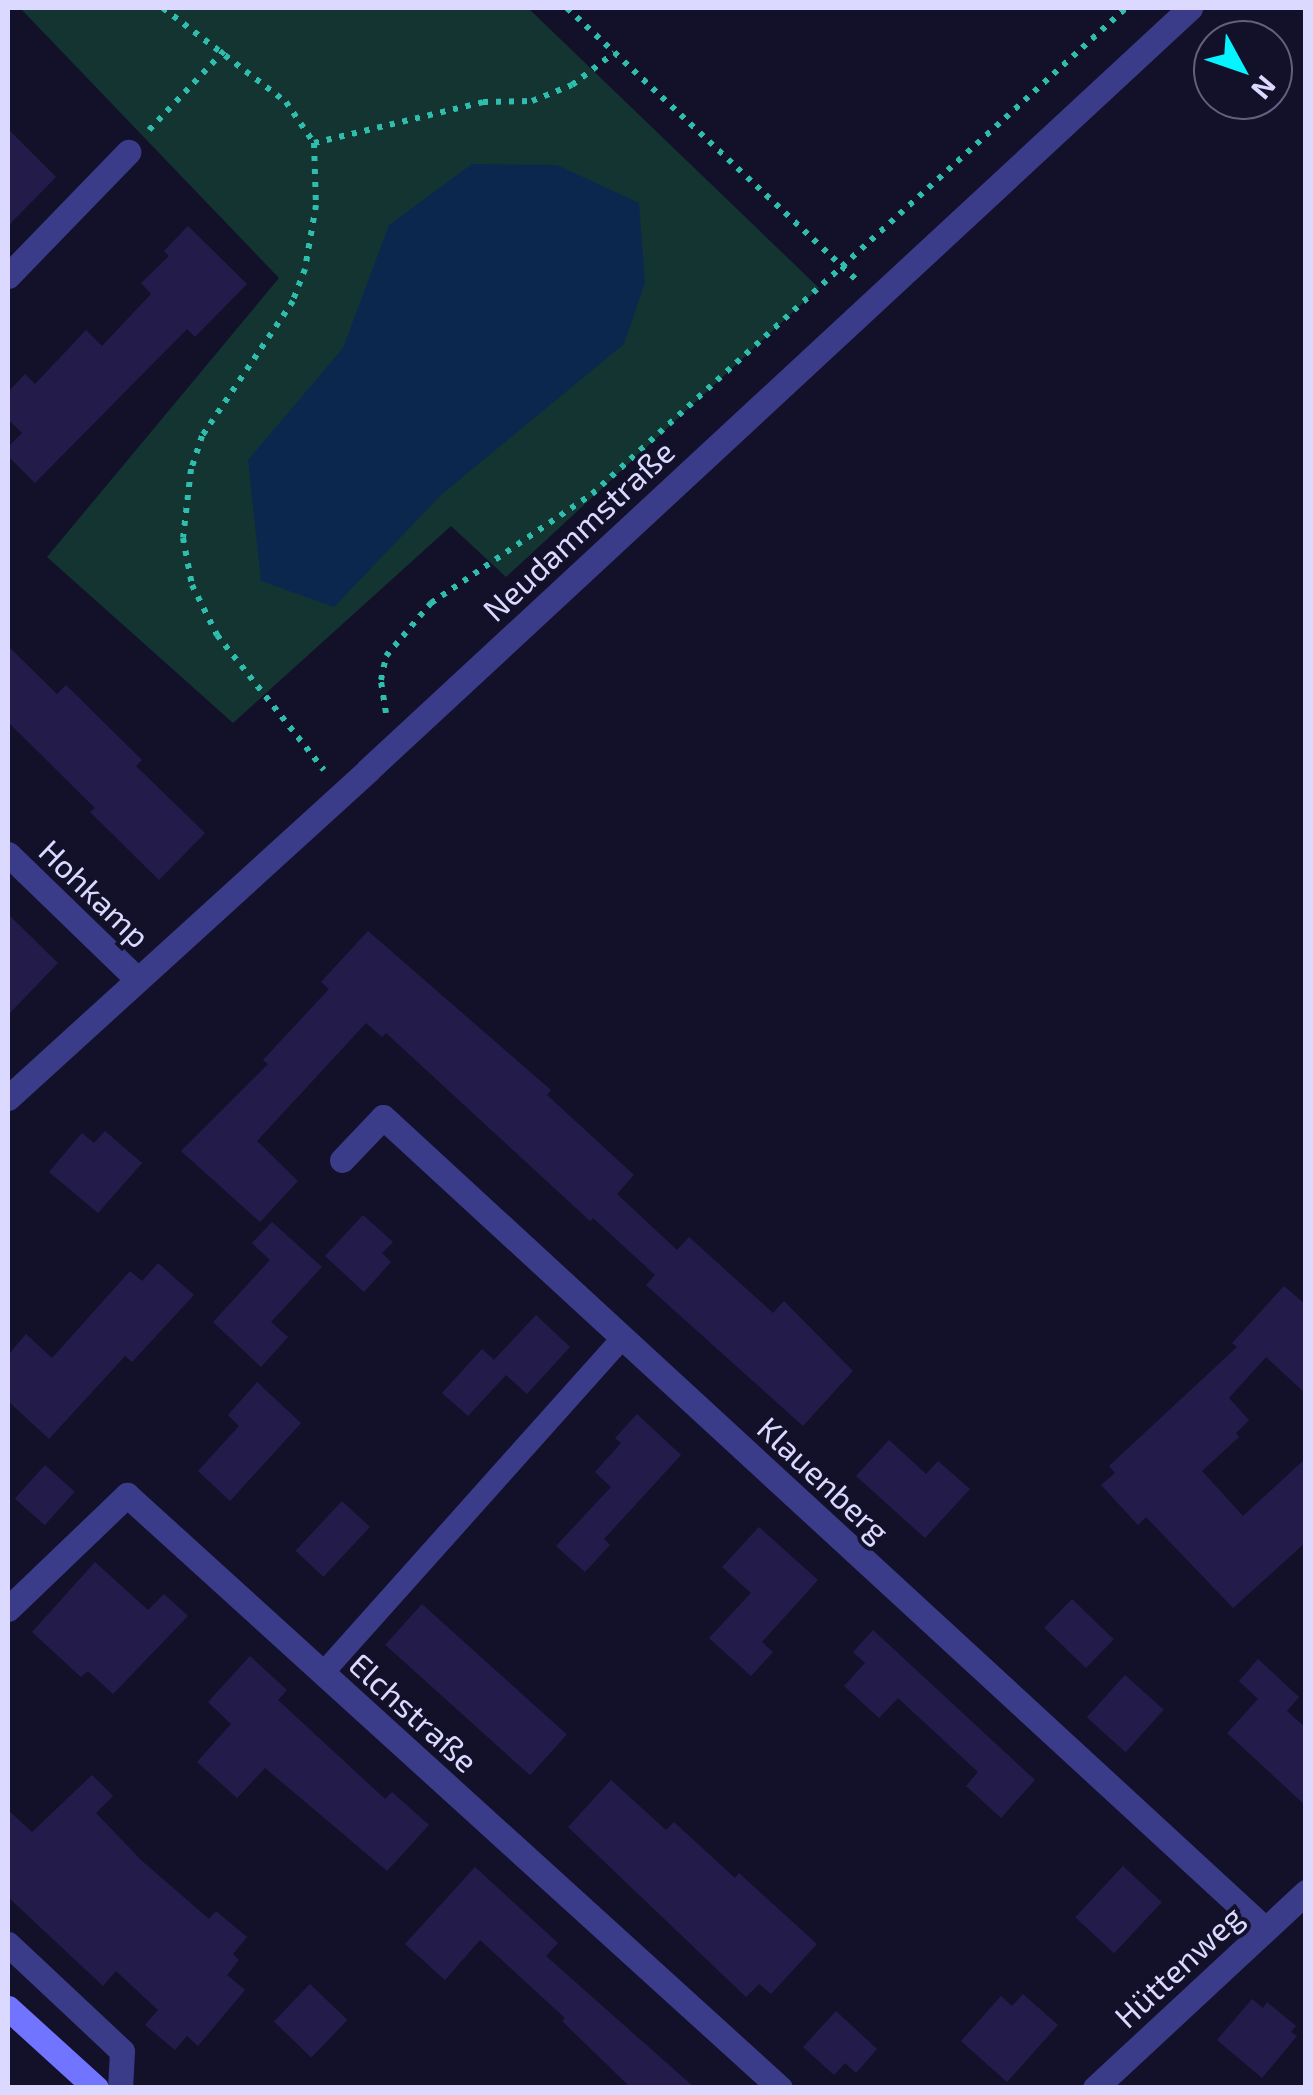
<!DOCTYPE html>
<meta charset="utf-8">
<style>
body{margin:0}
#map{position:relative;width:1313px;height:2095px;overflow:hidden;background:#13102a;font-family:"Exo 2",sans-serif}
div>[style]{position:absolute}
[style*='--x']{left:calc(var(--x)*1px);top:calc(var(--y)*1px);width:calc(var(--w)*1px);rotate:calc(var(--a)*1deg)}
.green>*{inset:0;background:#133431}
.water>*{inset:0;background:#0c274d}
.building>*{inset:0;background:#231c4b;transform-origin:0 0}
.path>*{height:6px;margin-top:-3px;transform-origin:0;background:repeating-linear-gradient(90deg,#2fbdad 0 5px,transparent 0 13px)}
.service>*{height:22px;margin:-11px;padding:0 11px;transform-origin:11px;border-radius:11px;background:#3b3c89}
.minor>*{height:25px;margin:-12.5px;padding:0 12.5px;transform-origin:12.5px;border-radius:12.5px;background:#3b3c89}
.tertiary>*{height:25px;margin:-12.5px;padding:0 12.5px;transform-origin:12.5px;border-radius:12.5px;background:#3b3c89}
.secondary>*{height:25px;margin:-12.5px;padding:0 12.5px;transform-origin:12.5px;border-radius:12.5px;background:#7074ff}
span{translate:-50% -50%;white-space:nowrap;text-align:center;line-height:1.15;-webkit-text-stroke:8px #13102a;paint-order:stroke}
.street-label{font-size:32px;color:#dbd9ff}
.frame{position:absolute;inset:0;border:10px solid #dbd9ff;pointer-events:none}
.north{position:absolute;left:1193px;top:20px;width:100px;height:100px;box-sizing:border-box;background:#13102a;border:2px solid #63607f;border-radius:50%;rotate:130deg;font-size:28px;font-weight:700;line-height:40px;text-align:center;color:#dbd9ff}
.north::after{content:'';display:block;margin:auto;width:35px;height:45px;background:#05f4ff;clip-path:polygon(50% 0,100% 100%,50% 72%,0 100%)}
</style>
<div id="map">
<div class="green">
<i style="clip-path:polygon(20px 8px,528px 8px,819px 288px,506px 577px,451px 526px,233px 723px,47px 557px,279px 278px)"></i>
</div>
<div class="water">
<i style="clip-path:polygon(472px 164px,557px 165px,639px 203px,645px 283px,624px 344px,441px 495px,334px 607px,261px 581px,248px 460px,343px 348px,389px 225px)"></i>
</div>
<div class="building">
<i style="clip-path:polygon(8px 129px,56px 177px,8px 226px)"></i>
<i style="clip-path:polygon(188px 226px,247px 284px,195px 337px,187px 329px,35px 483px,8px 456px,8px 447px,22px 433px,8px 419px,8px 392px,25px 374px,35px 384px,86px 330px,102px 346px,151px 294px,141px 283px,169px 256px,164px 251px)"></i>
<i style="clip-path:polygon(8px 646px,57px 694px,66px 685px,142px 760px,136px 766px,205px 833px,159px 880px,90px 812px,95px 808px,8px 722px)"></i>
<i style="clip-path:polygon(8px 914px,58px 963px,8px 1015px)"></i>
<i style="clip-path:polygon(368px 931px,551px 1090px,547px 1095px,634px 1175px,617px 1194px,677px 1250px,689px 1237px,773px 1313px,784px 1301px,853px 1371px,803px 1426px,646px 1285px,655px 1275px,593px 1218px,590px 1221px,386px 1033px,382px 1037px,366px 1023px,257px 1141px,298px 1181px,260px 1222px,181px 1151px,268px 1064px,263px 1060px,329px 989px,321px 982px)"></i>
<i style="clip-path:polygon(105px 1131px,142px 1163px,98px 1213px,49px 1172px,82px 1133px,94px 1143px)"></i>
<i style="clip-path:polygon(363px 1215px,393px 1242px,382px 1253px,391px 1262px,364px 1292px,325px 1256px)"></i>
<i style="clip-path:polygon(272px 1222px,322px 1267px,271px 1322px,288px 1337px,261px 1367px,213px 1322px,270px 1260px,252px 1243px)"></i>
<i style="clip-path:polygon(158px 1263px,194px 1295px,132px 1362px,125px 1356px,49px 1439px,8px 1401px,8px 1355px,26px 1334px,52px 1358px,130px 1271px,142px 1281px)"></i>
<i style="clip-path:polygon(1284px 1286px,1306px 1305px,1306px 1394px,1266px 1357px,1229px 1398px,1249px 1420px,1236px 1433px,1239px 1437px,1202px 1471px,1243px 1516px,1306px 1458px,1306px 1542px,1233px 1608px,1146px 1517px,1138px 1525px,1101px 1485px,1115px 1473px,1109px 1466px,1237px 1347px,1232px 1343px)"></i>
<i style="clip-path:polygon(536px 1315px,570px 1347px,527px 1394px,506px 1375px,468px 1416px,442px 1393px,482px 1349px,494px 1360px)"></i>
<i style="clip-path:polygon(257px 1382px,301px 1423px,230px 1501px,198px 1471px,239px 1426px,228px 1415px)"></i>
<i style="clip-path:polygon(637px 1414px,681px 1455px,604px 1539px,610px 1545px,585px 1572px,556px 1546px,611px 1487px,595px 1472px,621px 1443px,615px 1438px)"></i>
<i style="clip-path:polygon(889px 1440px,926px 1474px,938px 1461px,970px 1489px,925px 1538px,856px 1476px)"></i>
<i style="left:45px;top:1465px;width:40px;height:45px;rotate:42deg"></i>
<i style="left:342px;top:1501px;width:38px;height:68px;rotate:43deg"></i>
<i style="clip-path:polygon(759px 1527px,818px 1580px,762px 1642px,773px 1652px,751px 1676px,709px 1638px,751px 1593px,722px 1567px)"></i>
<i style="clip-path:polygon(95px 1562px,148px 1610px,164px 1594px,188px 1616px,113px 1694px,88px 1671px,81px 1677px,32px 1632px)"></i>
<i style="left:1072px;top:1599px;width:58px;height:40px;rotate:44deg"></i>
<i style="left:422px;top:1604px;width:195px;height:55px;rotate:42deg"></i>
<i style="clip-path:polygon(873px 1630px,1035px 1780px,1001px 1818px,966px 1786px,978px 1772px,898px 1698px,879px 1718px,844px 1686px,865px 1663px,853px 1652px)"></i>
<i style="clip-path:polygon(250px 1656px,287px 1690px,278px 1700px,385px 1799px,392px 1792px,429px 1825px,387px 1871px,265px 1768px,237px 1798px,197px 1762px,231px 1724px,208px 1702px)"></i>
<i style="clip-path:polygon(1258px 1659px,1299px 1697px,1287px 1711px,1306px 1728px,1306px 1806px,1227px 1733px,1258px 1699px,1239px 1681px)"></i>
<i style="left:1125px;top:1675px;width:52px;height:57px;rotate:42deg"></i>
<i style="clip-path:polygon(92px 1775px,113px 1796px,96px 1813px,141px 1860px,209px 1919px,216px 1911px,247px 1937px,233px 1954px,239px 1960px,227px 1975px,245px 1990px,198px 2046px,187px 2036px,175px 2050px,145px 2025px,158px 2010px,116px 1971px,103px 1986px,8px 1897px,8px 1810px,32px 1832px)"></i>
<i style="clip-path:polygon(611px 1780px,666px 1830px,674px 1822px,735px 1878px,739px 1873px,817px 1944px,771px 1994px,759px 1984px,746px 1997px,568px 1827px)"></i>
<i style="left:1123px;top:1866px;width:53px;height:70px;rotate:43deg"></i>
<i style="clip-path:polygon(475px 1867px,558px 1943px,546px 1956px,695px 2088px,631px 2088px,562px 2021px,565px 2018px,480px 1940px,445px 1980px,405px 1944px)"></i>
<i style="left:310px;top:1984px;width:52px;height:52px;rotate:44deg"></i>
<i style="clip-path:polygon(1023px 1994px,1058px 2025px,1007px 2082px,961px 2041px,1001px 1996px,1012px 2006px)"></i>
<i style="clip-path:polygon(1252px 1999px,1263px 2008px,1267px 2002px,1296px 2026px,1291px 2032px,1297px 2036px,1262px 2078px,1217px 2040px)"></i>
<i style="clip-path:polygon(836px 2011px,877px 2049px,856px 2073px,845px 2063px,834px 2075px,803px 2047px)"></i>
</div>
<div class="path">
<i style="--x:163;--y:8;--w:155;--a:37.4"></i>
<i style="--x:286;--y:102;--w:50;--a:55.7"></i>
<i style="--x:314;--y:143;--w:174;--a:-13.6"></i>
<i style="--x:483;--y:102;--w:49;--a:-1.2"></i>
<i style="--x:532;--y:101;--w:43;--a:-21.8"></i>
<i style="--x:572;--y:85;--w:53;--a:-37.3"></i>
<i style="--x:567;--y:8;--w:398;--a:43.2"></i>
<i style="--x:149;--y:130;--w:109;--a:-46.5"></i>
<i style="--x:314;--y:143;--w:62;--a:88.2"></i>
<i style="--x:316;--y:205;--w:65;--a:99.8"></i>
<i style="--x:305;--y:269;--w:34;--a:111"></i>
<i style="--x:293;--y:301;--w:163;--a:124"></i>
<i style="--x:202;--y:436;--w:35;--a:108"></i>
<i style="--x:191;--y:469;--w:69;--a:96.6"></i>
<i style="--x:183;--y:538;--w:48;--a:79.2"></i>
<i style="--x:192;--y:585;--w:56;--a:63.4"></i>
<i style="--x:217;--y:635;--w:172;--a:51.6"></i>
<i style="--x:386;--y:713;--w:33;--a:-99"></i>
<i style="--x:381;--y:680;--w:25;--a:-78"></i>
<i style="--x:386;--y:656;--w:70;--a:-49.7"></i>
<i style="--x:431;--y:603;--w:194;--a:-34.1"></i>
<i style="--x:592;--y:494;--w:722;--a:-42.31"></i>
</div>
<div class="service">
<i style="--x:323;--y:1673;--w:449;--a:-48.2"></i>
</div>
<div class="minor">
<i style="--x:8;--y:276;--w:173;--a:-45.9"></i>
<i style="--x:8;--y:854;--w:180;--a:44.1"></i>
<i style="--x:342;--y:1160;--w:59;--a:-46.4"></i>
<i style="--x:383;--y:1117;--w:1199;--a:42.63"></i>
<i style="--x:8;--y:1609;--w:165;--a:-43.8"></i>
<i style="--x:127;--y:1495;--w:882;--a:42.24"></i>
<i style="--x:8;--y:1944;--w:156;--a:43.2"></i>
<i style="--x:122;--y:2051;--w:37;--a:93"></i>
<i style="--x:1095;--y:2088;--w:288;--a:-42.9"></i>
</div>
<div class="tertiary">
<i style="--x:8;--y:1098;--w:487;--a:-42.3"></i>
<i style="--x:368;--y:770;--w:1121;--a:-42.83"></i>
</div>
<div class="secondary">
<i style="--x:8;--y:2008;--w:119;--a:42.3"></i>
</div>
<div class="street-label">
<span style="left:578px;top:530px;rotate:-43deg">Neudammstraße</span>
<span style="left:95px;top:893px;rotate:44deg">Hohkamp</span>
<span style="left:824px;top:1479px;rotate:43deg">Klauenberg</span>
<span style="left:414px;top:1712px;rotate:42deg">Elchstraße</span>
<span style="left:1178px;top:1966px;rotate:-43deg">Hüttenweg</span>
</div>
<div class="frame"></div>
<div class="north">N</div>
</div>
